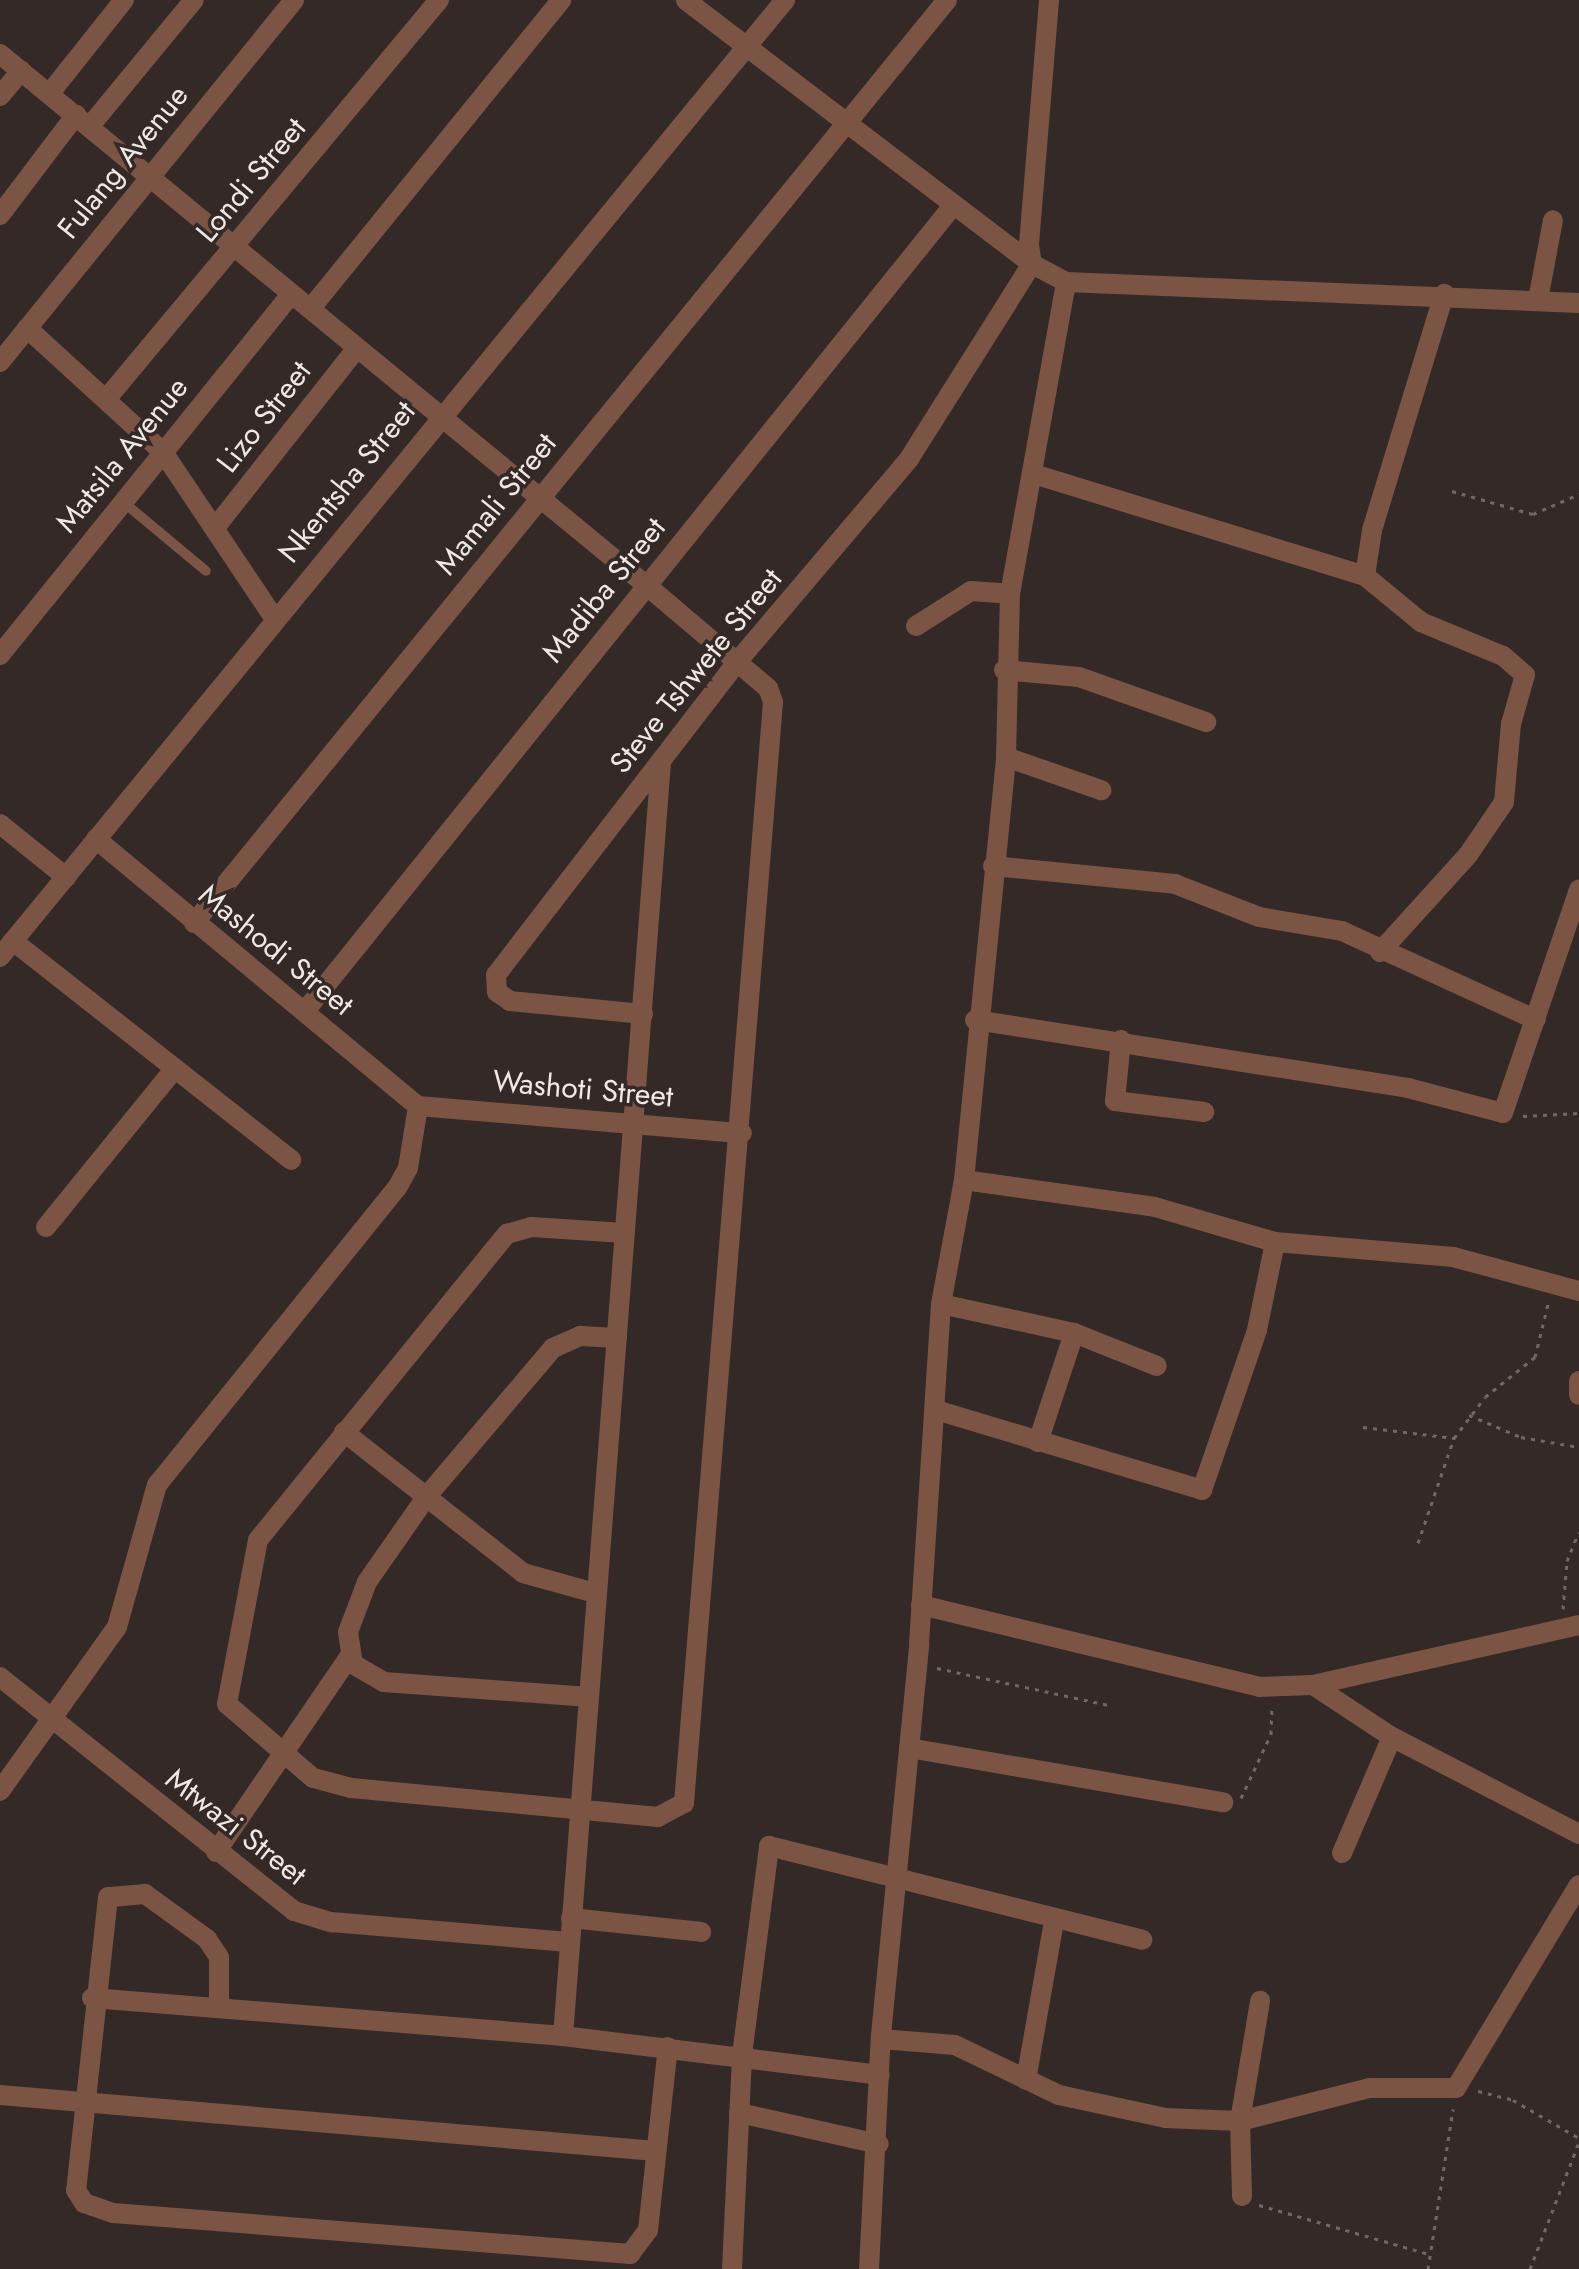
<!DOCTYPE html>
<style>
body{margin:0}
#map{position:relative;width:1579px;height:2269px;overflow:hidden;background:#332926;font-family:Jost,sans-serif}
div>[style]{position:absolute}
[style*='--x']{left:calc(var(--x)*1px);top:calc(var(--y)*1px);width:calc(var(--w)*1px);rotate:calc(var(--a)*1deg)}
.path>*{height:3px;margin-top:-1.5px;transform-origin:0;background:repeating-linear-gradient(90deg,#706865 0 4px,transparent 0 10px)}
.lane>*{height:10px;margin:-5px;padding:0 5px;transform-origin:5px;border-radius:5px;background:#7b5444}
.street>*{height:20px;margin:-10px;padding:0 10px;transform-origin:10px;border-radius:10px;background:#7b5444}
span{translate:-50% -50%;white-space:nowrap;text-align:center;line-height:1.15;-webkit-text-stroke:7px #332926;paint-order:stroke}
.street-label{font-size:30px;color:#efe9e6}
</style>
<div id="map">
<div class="path">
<i style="--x:1452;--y:491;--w:84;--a:15.9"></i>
<i style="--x:1533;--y:514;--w:50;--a:-23.5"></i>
<i style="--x:1523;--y:1116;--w:56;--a:-3.1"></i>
<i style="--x:1469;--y:1415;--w:56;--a:22.9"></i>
<i style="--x:1521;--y:1437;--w:59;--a:9.8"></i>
<i style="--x:1363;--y:1427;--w:92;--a:6.9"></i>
<i style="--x:1418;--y:1543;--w:111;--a:-71.1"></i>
<i style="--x:1454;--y:1438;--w:51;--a:-52.9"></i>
<i style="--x:1485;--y:1397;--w:64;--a:-38.7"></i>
<i style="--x:1535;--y:1357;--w:55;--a:-76.2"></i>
<i style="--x:1563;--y:1609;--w:48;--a:-85.2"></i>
<i style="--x:1567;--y:1561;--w:31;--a:-68"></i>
<i style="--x:937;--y:1668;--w:180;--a:12.2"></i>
<i style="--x:1241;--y:1798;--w:71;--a:-64.9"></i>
<i style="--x:1271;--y:1734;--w:28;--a:-88"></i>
<i style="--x:1478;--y:2091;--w:36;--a:14"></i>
<i style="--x:1513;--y:2100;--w:76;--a:29.9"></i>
<i style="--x:1259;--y:2205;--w:177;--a:16.1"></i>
<i style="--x:1428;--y:2269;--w:162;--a:-81.1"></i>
<i style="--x:1530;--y:2269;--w:136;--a:-68.9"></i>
</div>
<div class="lane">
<i style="--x:122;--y:501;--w:109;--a:39.8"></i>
</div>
<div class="street">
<i style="--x:0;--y:54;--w:836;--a:39.42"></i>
<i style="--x:646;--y:585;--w:160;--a:40.2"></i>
<i style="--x:768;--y:688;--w:15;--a:70"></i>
<i style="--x:773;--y:702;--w:1105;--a:94.62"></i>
<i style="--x:684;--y:1803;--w:30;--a:152"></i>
<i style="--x:658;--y:1817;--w:308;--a:-174.6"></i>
<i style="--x:351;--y:1788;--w:39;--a:-165"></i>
<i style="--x:313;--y:1778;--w:113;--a:-139.3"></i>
<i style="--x:227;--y:1704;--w:167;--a:-79.3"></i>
<i style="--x:258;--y:1540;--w:395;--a:-50.9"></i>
<i style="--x:507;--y:1234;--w:25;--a:-16"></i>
<i style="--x:531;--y:1227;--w:94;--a:3.7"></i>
<i style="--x:50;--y:93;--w:119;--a:-51.5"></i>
<i style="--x:0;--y:96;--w:33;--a:-50"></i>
<i style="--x:90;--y:126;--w:163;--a:-50.5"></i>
<i style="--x:0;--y:215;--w:126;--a:-52.8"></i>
<i style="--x:1066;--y:282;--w:513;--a:2.34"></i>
<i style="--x:1538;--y:300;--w:81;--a:-79.4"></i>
<i style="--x:311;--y:308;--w:397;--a:-50.9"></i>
<i style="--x:27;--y:328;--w:184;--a:42.4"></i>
<i style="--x:163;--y:452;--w:200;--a:56.2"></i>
<i style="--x:0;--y:362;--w:466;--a:-50.9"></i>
<i style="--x:108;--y:397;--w:517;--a:-50.18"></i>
<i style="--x:1037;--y:475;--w:343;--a:17.1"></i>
<i style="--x:218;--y:524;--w:224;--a:-51.7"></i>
<i style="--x:916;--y:626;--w:65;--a:-32.5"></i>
<i style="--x:971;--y:591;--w:39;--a:4"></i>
<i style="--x:0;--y:655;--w:464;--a:-51.1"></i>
<i style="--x:1004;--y:670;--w:75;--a:5.3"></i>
<i style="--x:1079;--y:677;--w:135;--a:19.5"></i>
<i style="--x:1006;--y:757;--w:101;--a:19.2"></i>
<i style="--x:0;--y:824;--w:85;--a:38.8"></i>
<i style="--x:96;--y:839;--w:418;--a:39.7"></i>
<i style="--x:993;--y:866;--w:183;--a:5.6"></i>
<i style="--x:1175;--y:884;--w:90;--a:21.4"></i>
<i style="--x:1259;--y:917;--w:84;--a:9.6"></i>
<i style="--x:1342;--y:931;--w:213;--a:24.6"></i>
<i style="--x:194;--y:923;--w:1191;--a:-50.79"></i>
<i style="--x:13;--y:941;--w:354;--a:38.2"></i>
<i style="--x:1380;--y:952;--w:131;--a:-47.8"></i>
<i style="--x:1468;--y:855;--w:64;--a:-55.8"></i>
<i style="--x:1504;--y:802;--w:78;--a:-84.9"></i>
<i style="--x:1511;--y:724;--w:51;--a:-74.1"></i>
<i style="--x:1525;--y:675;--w:29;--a:-139"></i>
<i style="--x:1503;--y:656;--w:89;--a:-157.5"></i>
<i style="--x:1421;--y:622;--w:72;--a:-140.6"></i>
<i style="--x:1365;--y:576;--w:47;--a:-81.3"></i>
<i style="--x:1372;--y:530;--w:247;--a:-73"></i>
<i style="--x:0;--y:957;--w:1238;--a:-50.64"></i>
<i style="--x:305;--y:1011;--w:1031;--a:-51.18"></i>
<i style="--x:643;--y:1014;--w:134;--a:-174.4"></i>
<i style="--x:510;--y:1001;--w:16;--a:-145"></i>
<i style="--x:497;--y:992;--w:17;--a:-93"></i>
<i style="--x:496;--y:975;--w:395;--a:-52.4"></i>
<i style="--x:737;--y:662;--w:266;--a:-49.7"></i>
<i style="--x:909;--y:459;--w:231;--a:-57.8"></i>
<i style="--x:1032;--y:264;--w:435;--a:-142.7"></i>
<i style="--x:975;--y:1020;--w:438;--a:8.9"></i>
<i style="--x:1408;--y:1088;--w:98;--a:14.7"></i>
<i style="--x:1503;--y:1113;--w:236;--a:-71.2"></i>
<i style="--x:1121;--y:1040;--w:61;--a:95.6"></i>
<i style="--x:1115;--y:1101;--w:90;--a:7"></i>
<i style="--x:418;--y:1106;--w:325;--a:4.8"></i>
<i style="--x:964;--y:1180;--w:193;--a:8"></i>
<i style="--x:1155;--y:1207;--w:125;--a:16.3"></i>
<i style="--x:1275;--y:1242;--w:179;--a:4.8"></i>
<i style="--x:1453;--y:1257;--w:131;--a:15.1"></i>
<i style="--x:46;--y:1227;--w:200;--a:-50.9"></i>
<i style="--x:941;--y:1304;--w:136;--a:12.3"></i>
<i style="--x:1074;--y:1333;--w:89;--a:21.7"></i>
<i style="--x:1579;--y:1381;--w:14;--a:90"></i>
<i style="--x:936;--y:1410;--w:278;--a:16.7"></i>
<i style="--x:1202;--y:1490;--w:169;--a:-71"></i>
<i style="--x:1257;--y:1330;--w:90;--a:-78.4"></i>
<i style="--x:344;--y:1432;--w:228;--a:38.2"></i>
<i style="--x:523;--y:1573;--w:75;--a:15.5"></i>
<i style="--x:1038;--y:1442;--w:115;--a:-71.7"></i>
<i style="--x:921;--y:1605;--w:348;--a:13.6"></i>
<i style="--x:1259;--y:1687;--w:54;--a:-2.1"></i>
<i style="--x:1313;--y:1685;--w:273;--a:-12.7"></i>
<i style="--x:0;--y:1677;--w:376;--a:38.5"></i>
<i style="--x:294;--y:1911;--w:39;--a:17"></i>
<i style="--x:331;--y:1922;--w:238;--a:4.8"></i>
<i style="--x:1313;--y:1685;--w:95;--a:33.4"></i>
<i style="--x:1392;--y:1737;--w:211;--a:27.4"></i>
<i style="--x:589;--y:1697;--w:206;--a:-175.8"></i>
<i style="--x:384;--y:1682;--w:36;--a:-150"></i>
<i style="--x:353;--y:1664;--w:32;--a:-99"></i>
<i style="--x:348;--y:1632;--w:53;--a:-69.2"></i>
<i style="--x:367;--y:1582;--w:105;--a:-55.1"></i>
<i style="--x:427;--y:1496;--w:194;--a:-49.6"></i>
<i style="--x:553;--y:1348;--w:30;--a:-24"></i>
<i style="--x:580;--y:1336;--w:37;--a:3"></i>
<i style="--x:909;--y:1748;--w:319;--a:9.8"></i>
<i style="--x:0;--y:1791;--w:201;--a:-54.5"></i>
<i style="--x:117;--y:1627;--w:148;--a:-74.3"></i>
<i style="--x:157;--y:1485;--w:382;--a:-51.1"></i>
<i style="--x:397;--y:1188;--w:23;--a:-61"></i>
<i style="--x:408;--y:1168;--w:63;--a:-80.8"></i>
<i style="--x:216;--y:1852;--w:236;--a:-55.7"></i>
<i style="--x:1342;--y:1853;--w:126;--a:-66.7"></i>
<i style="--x:571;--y:1918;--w:131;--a:6.1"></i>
<i style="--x:92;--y:1998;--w:473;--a:4.6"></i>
<i style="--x:563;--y:2036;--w:319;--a:7"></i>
<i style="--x:219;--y:2003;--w:46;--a:-90"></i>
<i style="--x:219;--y:1957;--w:22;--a:-124"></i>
<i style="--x:207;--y:1939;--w:77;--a:-144"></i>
<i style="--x:145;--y:1894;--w:37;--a:175"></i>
<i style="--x:108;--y:1897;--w:295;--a:96.2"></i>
<i style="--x:76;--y:2190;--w:15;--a:58"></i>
<i style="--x:84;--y:2203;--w:31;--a:19"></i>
<i style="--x:113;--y:2213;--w:519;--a:4.53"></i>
<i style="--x:630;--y:2254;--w:30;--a:-53"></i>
<i style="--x:648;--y:2230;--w:184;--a:-83.8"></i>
<i style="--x:563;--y:2036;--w:1278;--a:-85.6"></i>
<i style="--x:881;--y:2039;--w:74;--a:4.6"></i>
<i style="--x:955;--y:2045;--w:115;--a:25.7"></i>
<i style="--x:1059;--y:2095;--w:108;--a:12.2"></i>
<i style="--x:1165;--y:2118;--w:75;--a:2.3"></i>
<i style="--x:1240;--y:2121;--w:133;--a:-14.3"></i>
<i style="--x:1369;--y:2088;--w:87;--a:0"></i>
<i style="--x:1456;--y:2088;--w:237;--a:-58.8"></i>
<i style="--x:1026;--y:2080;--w:160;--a:-80"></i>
<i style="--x:0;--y:2095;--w:658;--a:4.88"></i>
<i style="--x:739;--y:2113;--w:143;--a:12.5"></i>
<i style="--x:1242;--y:2196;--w:75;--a:-91.5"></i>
<i style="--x:1240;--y:2121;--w:122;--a:-80.5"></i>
<i style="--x:732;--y:2269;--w:214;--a:-87.3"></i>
<i style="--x:742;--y:2055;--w:211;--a:-82.6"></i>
<i style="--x:769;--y:1846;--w:385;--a:14.1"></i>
<i style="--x:869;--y:2269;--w:234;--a:-87.1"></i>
<i style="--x:881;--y:2035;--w:393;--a:-84.4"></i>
<i style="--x:919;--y:1644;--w:341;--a:-86.3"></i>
<i style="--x:941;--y:1304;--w:126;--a:-79.5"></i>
<i style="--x:964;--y:1180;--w:425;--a:-84.3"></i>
<i style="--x:1006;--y:757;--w:163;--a:-88.6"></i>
<i style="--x:1010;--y:594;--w:317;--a:-79.8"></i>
<i style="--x:1066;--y:282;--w:38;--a:-152"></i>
<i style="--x:1032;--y:264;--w:20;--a:-99"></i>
<i style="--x:1029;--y:244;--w:245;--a:-85.3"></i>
</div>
<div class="street-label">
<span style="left:123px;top:162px;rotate:-51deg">Fulang Avenue</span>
<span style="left:251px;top:180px;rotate:-50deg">Londi Street</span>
<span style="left:264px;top:417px;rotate:-52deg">Lizo Street</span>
<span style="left:122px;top:455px;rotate:-51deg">Matsila Avenue</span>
<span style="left:347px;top:482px;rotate:-51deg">Nkentsha Street</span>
<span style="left:496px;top:504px;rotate:-51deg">Mamali Street</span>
<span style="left:604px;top:590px;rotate:-51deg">Madiba Street</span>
<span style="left:696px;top:671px;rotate:-51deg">Steve Tshwete Street</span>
<span style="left:276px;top:950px;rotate:39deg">Mashodi Street</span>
<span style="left:583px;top:1089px;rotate:5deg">Washoti Street</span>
<span style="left:236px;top:1827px;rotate:38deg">Mtwazi Street</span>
</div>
</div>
